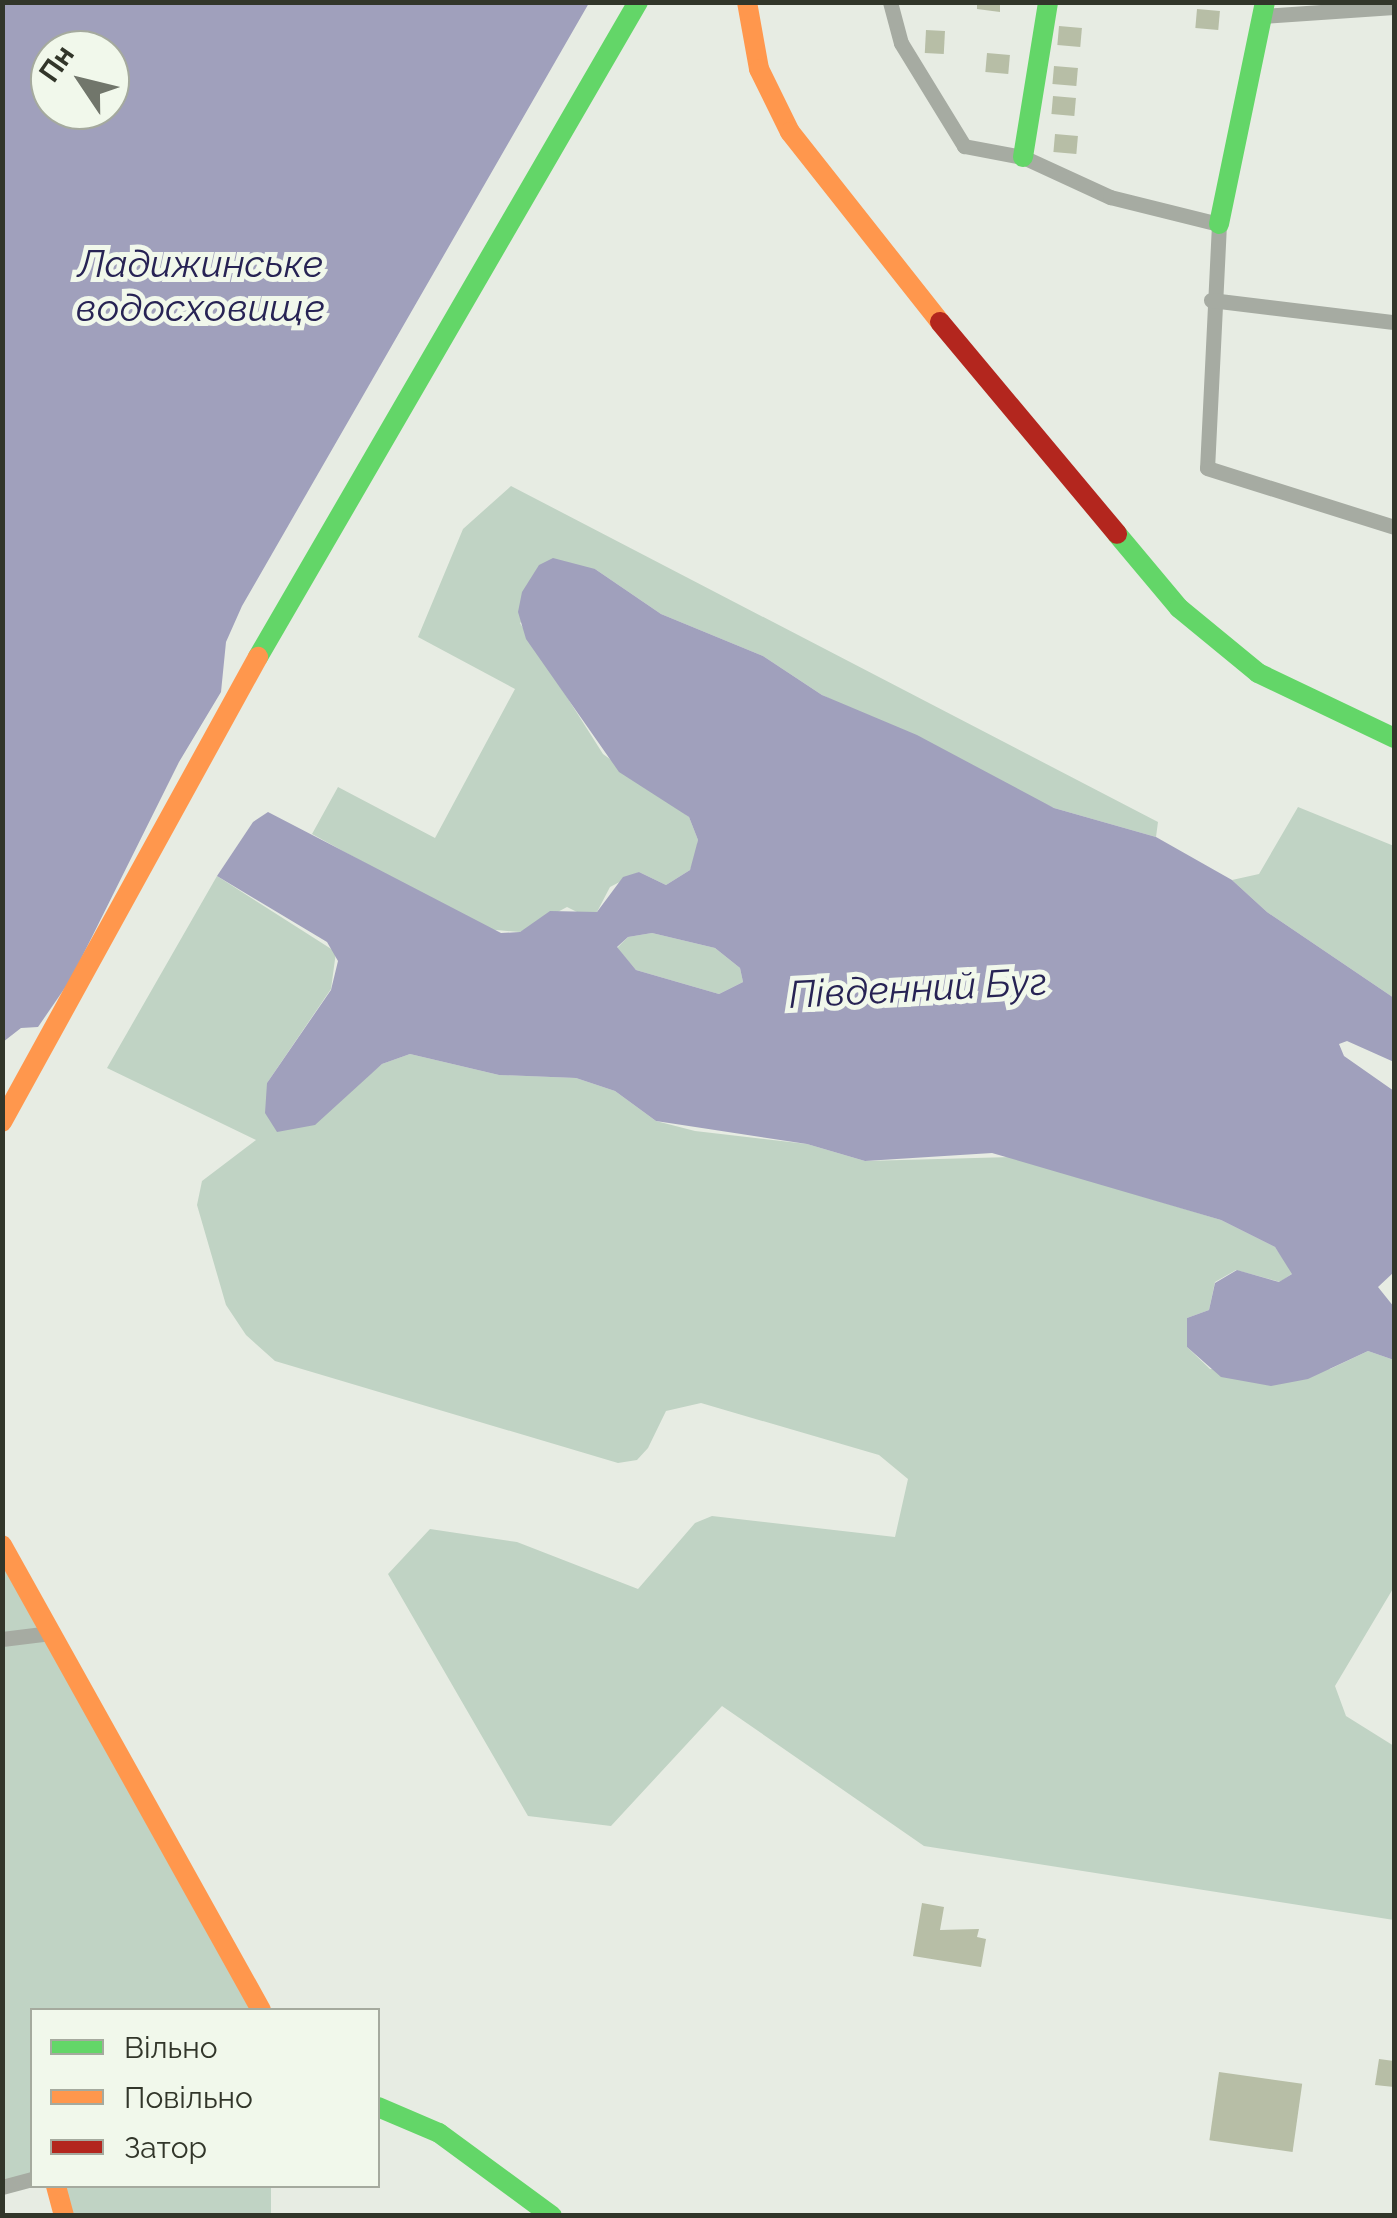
<!DOCTYPE html>
<meta charset="utf-8">
<style>
body{margin:0}
#map{position:relative;width:1397px;height:2218px;overflow:hidden;background:#e7ece3;font-family:Raleway,sans-serif}
div>[style]{position:absolute}
[style*='--x']{left:calc(var(--x)*1px);top:calc(var(--y)*1px);width:calc(var(--w)*1px);rotate:calc(var(--a)*1deg)}
.green>*{inset:0;background:#c0d3c4;transform-origin:0 0}
.water>*{inset:0;background:#a0a0bc}
.building>*{inset:0;background:#b7bea6;transform-origin:0 0}
.street>*{height:15px;margin:-7.5px;padding:0 7.5px;transform-origin:7.5px;border-radius:7.5px;background:#a6aba2}
.fast>*{height:20px;margin:-10px;padding:0 10px;transform-origin:10px;border-radius:10px;background:#63d668}
.slow>*{height:20px;margin:-10px;padding:0 10px;transform-origin:10px;border-radius:10px;background:#ff974d}
.jam>*{height:20px;margin:-10px;padding:0 10px;transform-origin:10px;border-radius:10px;background:#b3261e}
span{translate:-50% -50%;white-space:nowrap;text-align:center;line-height:1.15;-webkit-text-stroke:10px #f1f8eb;paint-order:stroke}
.water-label{font-size:38px;color:#272354;font-style:italic}
.frame{position:absolute;inset:0;border:5px solid #32362a;pointer-events:none}
.legend{position:absolute;left:30px;top:2008px;width:350px;height:180px;box-sizing:border-box;background:#f1f8eb;border:2px solid #a5aa9e;margin:0;padding:12px 18px;list-style:none;font-size:30px;color:#32362a}
.legend li{display:flex;align-items:center;gap:20px;height:50px}
.legend b{width:50px;border:2px solid #a5aa9e}
.north{position:absolute;left:30px;top:30px;width:100px;height:100px;box-sizing:border-box;background:#f1f8eb;border:2px solid #a5aa9e;border-radius:50%;rotate:305deg;font-size:28px;font-weight:700;line-height:40px;text-align:center;color:#32362a}
.north::after{content:'';display:block;margin:auto;width:35px;height:45px;background:#71766b;clip-path:polygon(50% 0,100% 100%,50% 72%,0 100%)}
</style>
<div id="map">
<div class="green">
<i style="clip-path:polygon(511px 486px,1158px 822px,1156px 837px,1054px 808px,1000px 783px,822px 695px,763px 656px,661px 614px,595px 569px,520px 623px,603px 754px,689px 817px,698px 840px,695px 858px,690px 870px,666px 885px,639px 872px,610px 887px,597px 912px,585px 916px,567px 907px,520px 932px,485px 929px,312px 834px,338px 787px,435px 838px,515px 689px,418px 637px,463px 529px)"></i>
<i style="clip-path:polygon(1298px 807px,1394px 846px,1394px 998px,1267px 912px,1232px 880px,1259px 874px)"></i>
<i style="clip-path:polygon(217px 876px,336px 952px,331px 989px,267px 1083px,347px 1093px,382px 1064px,410px 1054px,499px 1075px,576px 1078px,615px 1091px,656px 1121px,695px 1131px,807px 1144px,865px 1161px,1012px 1157px,1221px 1220px,1275px 1247px,1293px 1273px,1280px 1282px,1236px 1270px,1215px 1282px,1209px 1310px,1187px 1318px,1187px 1347px,1210px 1369px,1330px 1369px,1368px 1351px,1394px 1360px,1394px 1587px,1335px 1686px,1346px 1716px,1394px 1746px,1394px 1920px,924px 1846px,722px 1706px,611px 1826px,528px 1816px,388px 1574px,430px 1529px,517px 1542px,638px 1589px,695px 1523px,712px 1516px,895px 1537px,908px 1479px,879px 1455px,701px 1403px,666px 1411px,648px 1448px,637px 1460px,618px 1463px,275px 1361px,246px 1335px,226px 1305px,197px 1205px,202px 1181px,256px 1140px,107px 1068px)"></i>
<i style="clip-path:polygon(652px 933px,715px 948px,740px 968px,743px 982px,719px 994px,636px 970px,617px 948px,628px 937px)"></i>
<i style="clip-path:polygon(2px 1545px,260px 2010px,32px 2010px,32px 2179px,2px 2187px)"></i>
<i style="left:56px;top:2186px;width:215px;height:30px"></i>
</div>
<div class="water">
<i style="clip-path:polygon(evenodd,3px 3px,589px 3px,242px 606px,226px 642px,221px 692px,179px 762px,71px 979px,38px 1027px,21px 1028px,3px 1042px,3px 3px,50px 50px,110px 50px,110px 110px,50px 110px,50px 50px)"></i>
<i style="clip-path:polygon(evenodd,553px 558px,595px 569px,661px 614px,763px 656px,822px 695px,917px 735px,1054px 808px,1156px 837px,1232px 880px,1267px 912px,1394px 998px,1394px 1062px,1347px 1041px,1339px 1044px,1344px 1056px,1394px 1091px,1394px 1272px,1378px 1287px,1394px 1307px,1394px 1360px,1368px 1351px,1308px 1379px,1271px 1386px,1221px 1377px,1187px 1347px,1187px 1318px,1209px 1310px,1215px 1283px,1237px 1270px,1279px 1282px,1292px 1274px,1275px 1247px,1221px 1220px,992px 1153px,865px 1161px,807px 1144px,656px 1121px,615px 1091px,576px 1078px,499px 1075px,410px 1054px,382px 1064px,315px 1125px,277px 1132px,265px 1113px,267px 1083px,331px 990px,338px 961px,327px 942px,217px 876px,253px 822px,268px 812px,501px 933px,520px 932px,550px 911px,597px 912px,623px 877px,639px 872px,666px 885px,690px 870px,698px 840px,689px 817px,619px 772px,526px 639px,518px 612px,522px 592px,539px 565px,553px 558px,652px 933px,715px 948px,740px 968px,743px 982px,719px 994px,636px 970px,617px 947px,628px 937px,652px 933px)"></i>
</div>
<div class="building">
<i style="clip-path:polygon(977px 2px,1000px 2px,1000px 12px,977px 9px)"></i>
<i style="left:1197px;top:9px;width:23px;height:19px;rotate:5deg"></i>
<i style="left:1059px;top:26px;width:23px;height:19px;rotate:5deg"></i>
<i style="left:926px;top:30px;width:19px;height:23px;rotate:3deg"></i>
<i style="left:987px;top:53px;width:23px;height:19px;rotate:5deg"></i>
<i style="left:1054px;top:66px;width:24px;height:18px;rotate:5deg"></i>
<i style="left:1053px;top:96px;width:23px;height:18px;rotate:5deg"></i>
<i style="left:1055px;top:134px;width:23px;height:18px;rotate:5deg"></i>
<i style="clip-path:polygon(922px 1903px,944px 1907px,940px 1930px,979px 1929px,977px 1937px,986px 1939px,981px 1967px,913px 1956px)"></i>
<i style="clip-path:polygon(1379px 2059px,1394px 2061px,1394px 2087px,1375px 2085px)"></i>
<i style="left:1219px;top:2072px;width:84px;height:69px;rotate:8deg"></i>
</div>
<div class="street">
<i style="--x:890;--y:2;--w:42;--a:75"></i>
<i style="--x:901;--y:43;--w:121;--a:58.5"></i>
<i style="--x:964;--y:146;--w:60;--a:10.6"></i>
<i style="--x:1023;--y:157;--w:96;--a:24.7"></i>
<i style="--x:1110;--y:197;--w:112;--a:13.9"></i>
<i style="--x:1219;--y:224;--w:244;--a:92.8"></i>
<i style="--x:1207;--y:468;--w:196;--a:17.5"></i>
<i style="--x:1263;--y:16;--w:131;--a:-3.9"></i>
<i style="--x:1211;--y:300;--w:184;--a:6.9"></i>
<i style="--x:2;--y:1639;--w:49;--a:-7"></i>
<i style="--x:2;--y:2187;--w:31;--a:-15"></i>
</div>
<div class="fast">
<i style="--x:1023;--y:157;--w:157;--a:-80.8"></i>
<i style="--x:1219;--y:224;--w:227;--a:-78.3"></i>
<i style="--x:1117;--y:534;--w:97;--a:50"></i>
<i style="--x:1179;--y:608;--w:102;--a:39.4"></i>
<i style="--x:1258;--y:673;--w:151;--a:25.5"></i>
<i style="--x:258;--y:657;--w:757;--a:-59.88"></i>
<i style="--x:378;--y:2107;--w:66;--a:23.1"></i>
<i style="--x:439;--y:2133;--w:140;--a:36.3"></i>
</div>
<div class="slow">
<i style="--x:747;--y:2;--w:68;--a:79.8"></i>
<i style="--x:759;--y:69;--w:70;--a:63.8"></i>
<i style="--x:790;--y:132;--w:242;--a:51.7"></i>
<i style="--x:2;--y:1122;--w:531;--a:-61.17"></i>
<i style="--x:2;--y:1545;--w:532;--a:60.88"></i>
<i style="--x:56;--y:2186;--w:31;--a:75"></i>
</div>
<div class="jam">
<i style="--x:940;--y:322;--w:276;--a:50.1"></i>
</div>
<div class="water-label">
<span style="left:200px;top:286px">Ладижинське<br>водосховище</span>
<span style="left:918px;top:988px;rotate:-3deg">Південний Буг</span>
</div>
<div class="frame"></div>
<ul class="legend">
<li><b style="height:12px;background:#63d668"></b>Вільно</li>
<li><b style="height:12px;background:#ff974d"></b>Повільно</li>
<li><b style="height:12px;background:#b3261e"></b>Затор</li>
</ul>
<div class="north">Пн</div>
</div>
